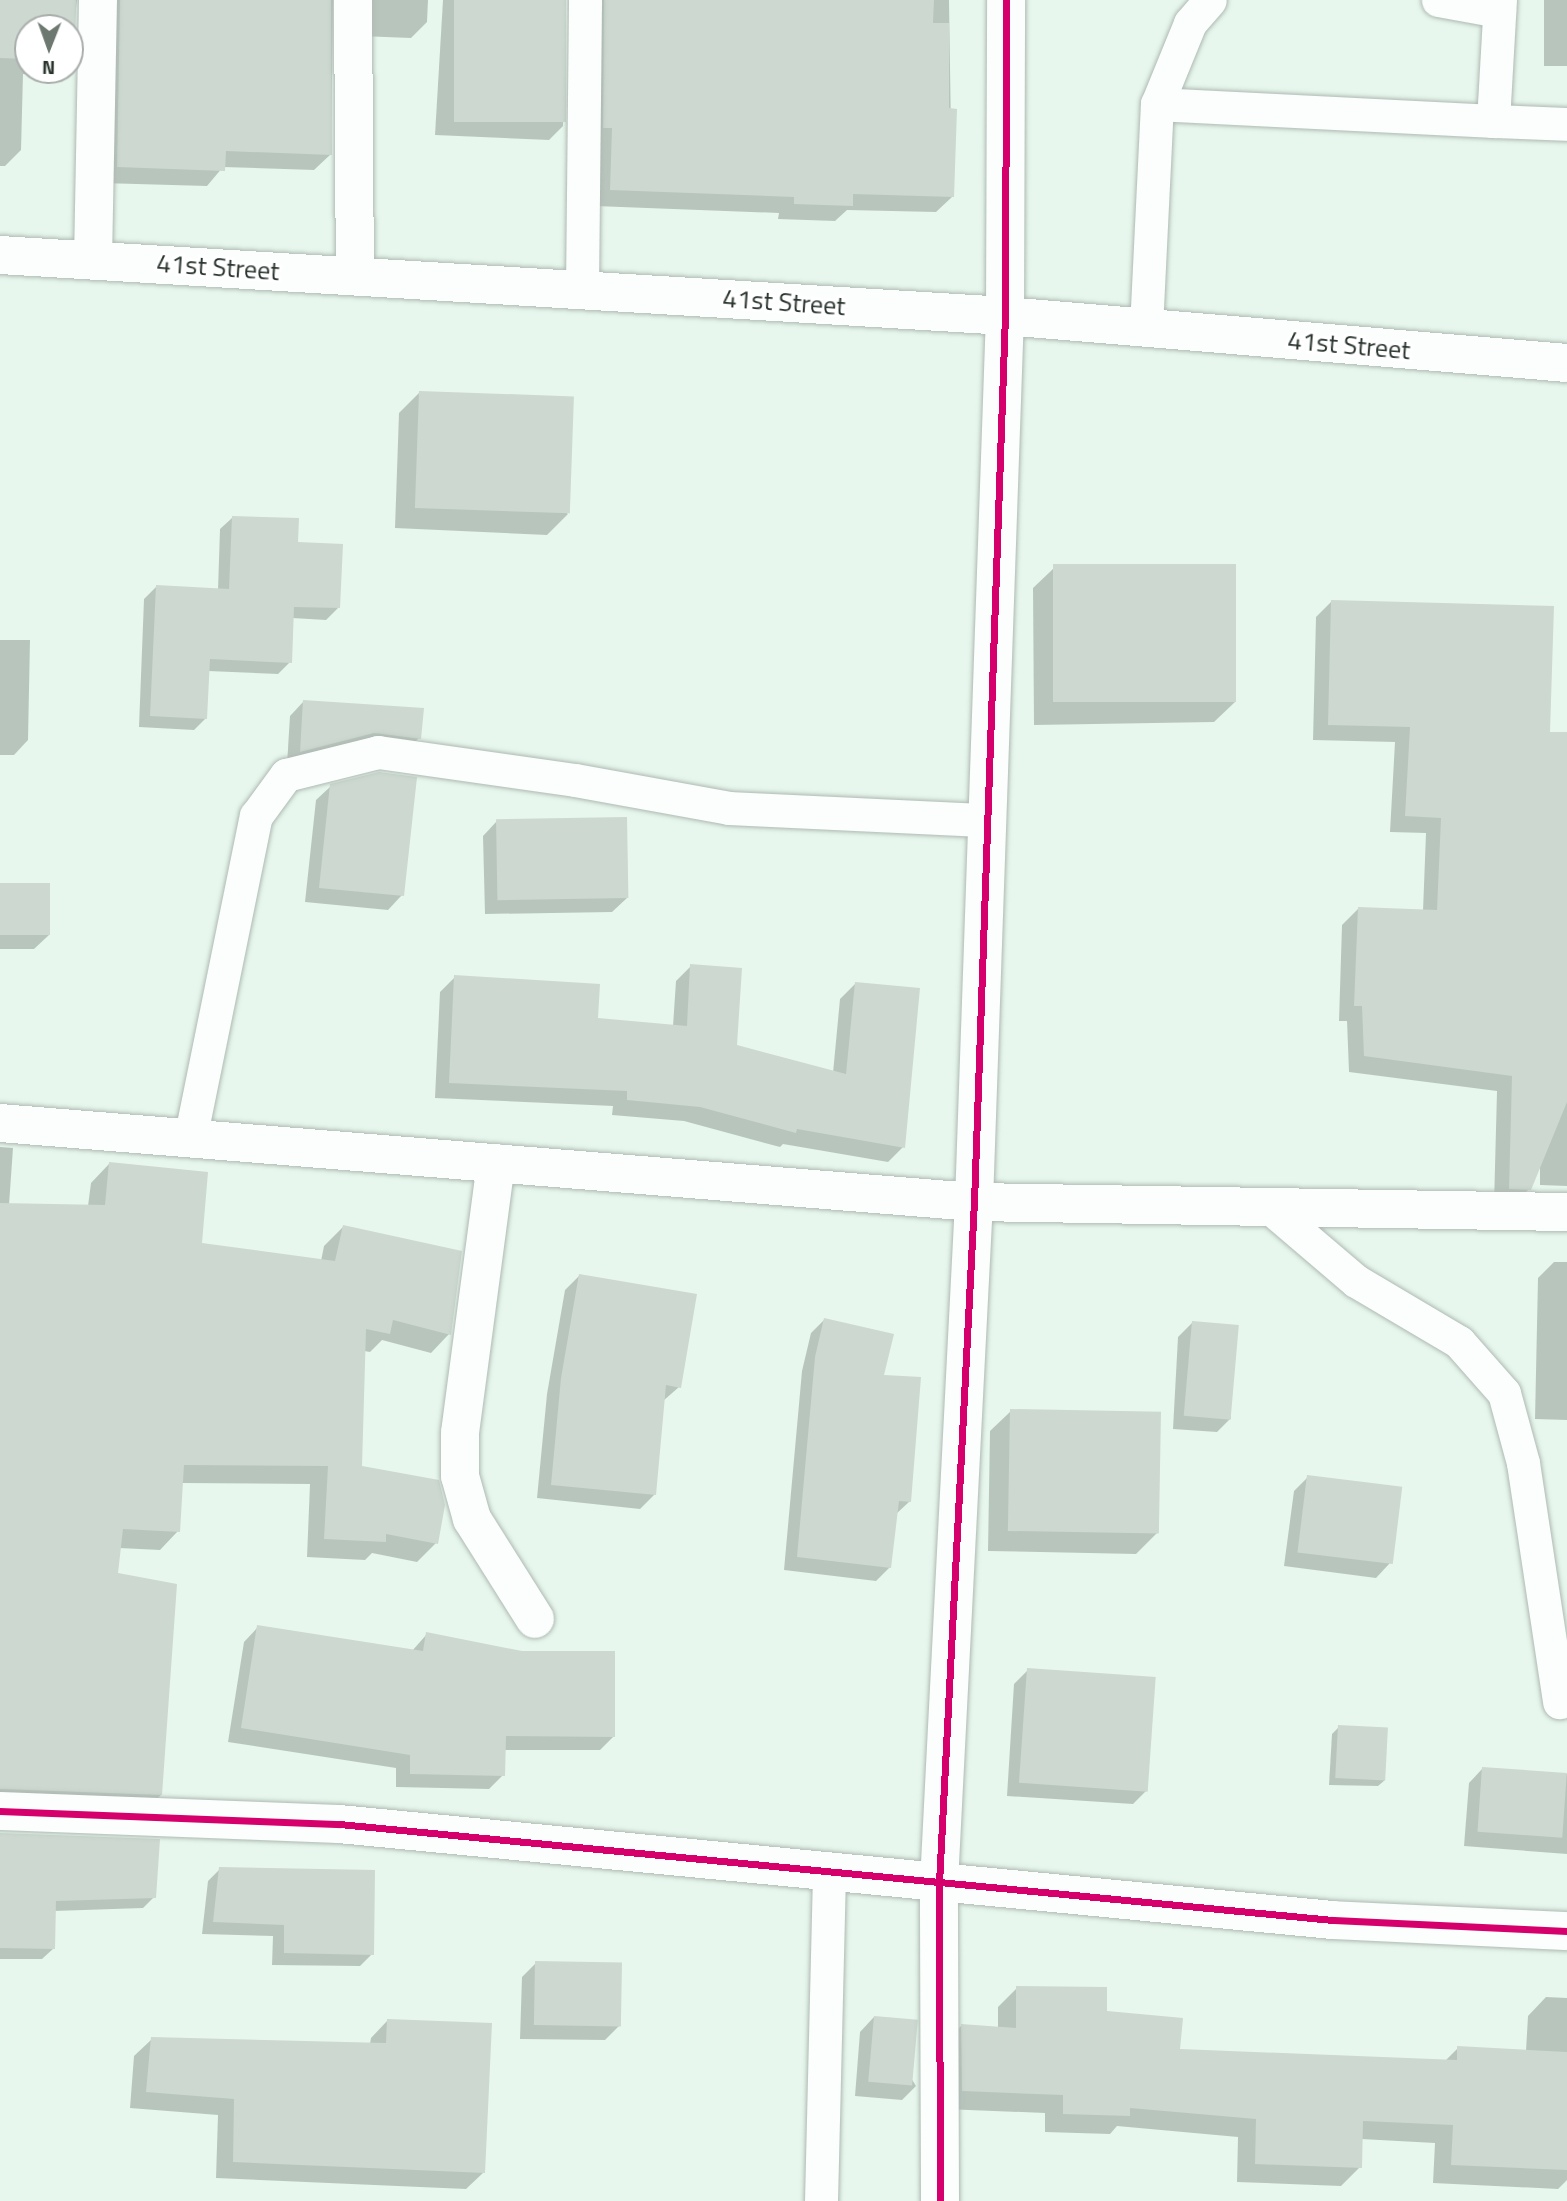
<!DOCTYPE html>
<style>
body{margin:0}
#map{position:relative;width:1567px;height:2201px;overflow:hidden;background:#e7f7ed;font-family:"Titillium Web",sans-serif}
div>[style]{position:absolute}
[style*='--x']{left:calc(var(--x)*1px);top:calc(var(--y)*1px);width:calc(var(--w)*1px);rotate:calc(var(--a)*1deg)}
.shadow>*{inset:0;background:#0003;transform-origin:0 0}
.building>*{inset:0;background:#ccd8d0;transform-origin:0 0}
.roads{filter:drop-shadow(0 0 2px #aebab3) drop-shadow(0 0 2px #aebab3)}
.lane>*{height:33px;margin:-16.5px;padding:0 16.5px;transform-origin:16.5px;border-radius:16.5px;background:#fbfefc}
.street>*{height:38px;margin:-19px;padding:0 19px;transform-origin:19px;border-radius:19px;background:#fbfefc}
.secondary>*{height:38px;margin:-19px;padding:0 19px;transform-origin:19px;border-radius:19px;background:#fbfefc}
.cycleway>*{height:7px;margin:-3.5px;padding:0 3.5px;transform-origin:3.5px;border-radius:3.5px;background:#d6006c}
span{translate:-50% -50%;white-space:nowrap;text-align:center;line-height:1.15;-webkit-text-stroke:6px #fff;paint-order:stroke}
.street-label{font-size:26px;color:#29342d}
.north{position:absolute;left:14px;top:14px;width:70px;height:70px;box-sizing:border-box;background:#fff;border:2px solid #a9aeab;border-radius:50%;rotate:181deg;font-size:19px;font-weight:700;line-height:28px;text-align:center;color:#29342d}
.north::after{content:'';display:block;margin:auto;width:24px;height:32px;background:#6c7870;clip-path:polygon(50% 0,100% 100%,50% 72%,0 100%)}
</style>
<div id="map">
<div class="shadow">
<i style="clip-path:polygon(0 0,77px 0,70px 62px,70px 28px,28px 28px,28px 70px,62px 70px,57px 75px,23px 74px,21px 150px,5px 166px,0 166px)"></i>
<i style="clip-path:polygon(95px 0,333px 0,331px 154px,314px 170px,223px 167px,207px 186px,101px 183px)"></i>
<i style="clip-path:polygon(351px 0,428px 0,427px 22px,411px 38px,360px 36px)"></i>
<i style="clip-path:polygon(443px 0,566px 0,563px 126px,549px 140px,435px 135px)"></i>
<i style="clip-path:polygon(596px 0,949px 0,952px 197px,936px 212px,847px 210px,835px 221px,778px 219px,779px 213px,595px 206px)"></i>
<i style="left:1544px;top:0;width:23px;height:66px"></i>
<i style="clip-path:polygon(420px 392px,568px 514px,547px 535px,395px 528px,399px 413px)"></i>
<i style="clip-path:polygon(232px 518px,296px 544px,338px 608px,326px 620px,292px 618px,290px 662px,278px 674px,208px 671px,206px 718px,194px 730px,139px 727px,144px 599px,156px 587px,218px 590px,220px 529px)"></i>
<i style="clip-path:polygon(1054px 568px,1235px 702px,1214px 722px,1034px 725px,1033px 588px)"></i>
<i style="clip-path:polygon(1332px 601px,1548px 734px,1567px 734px,1567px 1186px,1540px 1185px,1540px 1164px,1529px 1189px,1513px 1205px,1494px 1204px,1497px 1091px,1349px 1072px,1347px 1021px,1339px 1021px,1342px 925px,1358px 909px,1423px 911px,1426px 833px,1390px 832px,1395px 742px,1313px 740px,1316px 617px)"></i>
<i style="clip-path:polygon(0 640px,30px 640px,28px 740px,14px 755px,0 755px)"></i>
<i style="clip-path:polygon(304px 701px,419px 738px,405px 752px,287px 765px,290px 716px)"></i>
<i style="clip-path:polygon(331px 786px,402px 895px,388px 910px,305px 902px,316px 800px)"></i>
<i style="clip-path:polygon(497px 821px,627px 898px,612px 912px,485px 914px,483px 836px)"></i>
<i style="clip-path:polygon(0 885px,49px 935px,34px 949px,0 949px)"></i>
<i style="clip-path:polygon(691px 966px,735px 1046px,833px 1073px,840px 999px,855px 984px,903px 1147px,888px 1162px,783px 1144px,780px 1147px,684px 1121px,612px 1115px,613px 1106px,435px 1098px,440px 992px,455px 977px,597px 1019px,673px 1026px,676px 981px)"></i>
<i style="clip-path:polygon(0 1147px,13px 1148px,9px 1205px,88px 1206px,91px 1183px,109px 1164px,200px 1245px,321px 1261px,324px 1246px,343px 1227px,449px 1334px,431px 1353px,382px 1340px,370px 1352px,364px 1351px,361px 1468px,436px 1543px,417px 1562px,372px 1553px,365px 1560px,307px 1557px,310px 1484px,181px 1483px,178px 1531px,160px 1550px,119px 1548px,116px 1574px,161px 1795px,142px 1813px,0 1808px)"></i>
<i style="clip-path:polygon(1554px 1262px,1567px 1262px,1567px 1420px,1535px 1419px,1538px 1278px)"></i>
<i style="clip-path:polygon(579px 1276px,679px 1387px,663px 1401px,654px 1495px,640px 1509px,537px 1498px,547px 1394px,565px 1290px)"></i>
<i style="clip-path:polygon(824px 1320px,882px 1376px,910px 1501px,895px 1515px,890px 1567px,876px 1581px,784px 1570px,802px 1371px,811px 1333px)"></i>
<i style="clip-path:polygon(1192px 1323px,1231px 1418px,1217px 1432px,1173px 1429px,1178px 1337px)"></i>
<i style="clip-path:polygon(1011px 1411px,1157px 1533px,1136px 1554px,988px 1551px,990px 1431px)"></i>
<i style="clip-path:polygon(1308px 1477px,1390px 1563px,1376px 1578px,1284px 1566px,1294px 1491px)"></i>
<i style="clip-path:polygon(258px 1627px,412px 1651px,427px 1634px,614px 1736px,600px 1750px,504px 1750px,503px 1775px,489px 1789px,396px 1787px,396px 1768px,228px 1742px,244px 1642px)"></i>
<i style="clip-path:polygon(1028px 1670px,1147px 1790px,1133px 1804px,1007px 1796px,1014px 1684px)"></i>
<i style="clip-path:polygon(1339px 1727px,1385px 1780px,1378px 1786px,1329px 1785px,1332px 1734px)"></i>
<i style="clip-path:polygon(1483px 1768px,1567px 1774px,1567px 1854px,1464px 1846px,1469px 1783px)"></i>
<i style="clip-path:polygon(0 1835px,154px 1897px,143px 1908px,54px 1911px,54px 1948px,42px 1959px,0 1959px)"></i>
<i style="clip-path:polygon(220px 1869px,372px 1954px,360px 1966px,272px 1965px,273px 1936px,202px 1934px,208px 1881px)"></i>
<i style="clip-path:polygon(536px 1963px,619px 2026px,605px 2040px,520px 2039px,522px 1977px)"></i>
<i style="clip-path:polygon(1017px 1988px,1105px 2013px,1178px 2050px,1445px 2061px,1458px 2048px,1526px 2051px,1528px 2016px,1546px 1997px,1567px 1998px,1567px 2180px,1558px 2189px,1433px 2183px,1435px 2143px,1361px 2139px,1360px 2167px,1341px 2186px,1237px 2182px,1238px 2137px,1117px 2126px,1110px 2134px,1045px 2132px,1045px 2113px,944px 2109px,943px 2044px,962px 2025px,998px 2029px,998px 2007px)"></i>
<i style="clip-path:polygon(874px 2017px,916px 2086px,902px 2100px,855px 2096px,860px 2032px)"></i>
<i style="clip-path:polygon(388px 2020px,484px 2172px,466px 2189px,216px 2178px,218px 2115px,130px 2108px,134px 2056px,152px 2039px,370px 2044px,371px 2038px)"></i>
</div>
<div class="building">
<i style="clip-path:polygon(0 0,76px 0,75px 59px,70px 59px,70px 28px,28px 28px,28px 59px,0 58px)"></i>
<i style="clip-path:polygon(120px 0,331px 0,332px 155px,226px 151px,225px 171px,117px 167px)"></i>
<i style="left:454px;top:0;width:112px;height:122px"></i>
<i style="clip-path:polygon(604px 0,934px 0,933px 23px,949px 23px,949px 108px,957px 109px,954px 197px,853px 194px,853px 206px,794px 204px,794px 197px,610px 190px,612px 128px,603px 128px)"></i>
<i style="left:419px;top:391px;width:155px;height:117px;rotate:2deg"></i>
<i style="clip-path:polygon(232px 516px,299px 518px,298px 542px,343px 544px,340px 608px,294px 607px,292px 663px,210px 659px,207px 719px,150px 716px,156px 585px,229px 589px)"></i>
<i style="left:1236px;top:564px;width:138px;height:183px;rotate:90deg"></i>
<i style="clip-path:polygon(1331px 600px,1554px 606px,1550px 732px,1567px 732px,1567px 1102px,1531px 1190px,1509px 1189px,1512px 1076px,1364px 1056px,1362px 1006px,1354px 1006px,1358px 907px,1437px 910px,1441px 818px,1405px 816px,1410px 727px,1328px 725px)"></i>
<i style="clip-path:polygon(303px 700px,424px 708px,421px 739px,374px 733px,300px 752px)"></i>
<i style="clip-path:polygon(379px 772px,417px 777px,404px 896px,319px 888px,330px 784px)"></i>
<i style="left:627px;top:817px;width:81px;height:131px;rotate:89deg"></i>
<i style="left:50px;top:883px;width:52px;height:50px;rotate:90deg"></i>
<i style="clip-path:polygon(690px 964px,742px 968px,737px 1045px,846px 1074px,855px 982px,920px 988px,905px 1148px,797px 1129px,796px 1133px,700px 1107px,627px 1100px,627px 1091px,449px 1083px,454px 975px,600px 984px,598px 1018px,687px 1026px)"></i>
<i style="clip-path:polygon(109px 1162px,208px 1172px,202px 1243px,335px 1261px,343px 1225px,462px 1251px,451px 1335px,393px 1320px,390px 1334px,366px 1329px,362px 1466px,439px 1480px,445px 1505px,438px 1544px,386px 1534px,386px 1542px,324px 1539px,328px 1466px,184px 1465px,180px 1532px,123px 1529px,118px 1573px,177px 1584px,162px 1795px,0 1789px,0 1203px,105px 1205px)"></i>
<i style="clip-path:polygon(579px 1274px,697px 1294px,681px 1388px,666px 1385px,656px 1495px,551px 1485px,561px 1378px)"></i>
<i style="clip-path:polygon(824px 1318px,894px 1334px,884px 1375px,921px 1377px,911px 1502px,899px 1501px,891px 1568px,797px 1557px,815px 1357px)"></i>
<i style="left:1192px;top:1321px;width:47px;height:95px;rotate:5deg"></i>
<i style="left:1010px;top:1409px;width:151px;height:122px;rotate:1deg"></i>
<i style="left:1307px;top:1475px;width:96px;height:78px;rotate:7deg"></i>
<i style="clip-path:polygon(257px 1625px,423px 1651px,426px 1632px,522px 1651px,615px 1651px,615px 1737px,506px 1736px,505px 1776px,410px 1774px,410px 1755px,241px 1728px)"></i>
<i style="left:1027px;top:1668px;width:129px;height:115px;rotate:4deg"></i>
<i style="left:1338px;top:1725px;width:50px;height:53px;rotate:3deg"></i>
<i style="left:1482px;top:1767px;width:85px;height:65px;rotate:4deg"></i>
<i style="clip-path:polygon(0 1833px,160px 1839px,156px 1898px,56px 1901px,55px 1949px,0 1948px)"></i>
<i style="clip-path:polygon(219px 1867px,375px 1870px,374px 1955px,284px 1953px,284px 1925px,213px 1922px)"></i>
<i style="left:535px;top:1961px;width:87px;height:64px;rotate:1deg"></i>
<i style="clip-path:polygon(1016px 1986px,1107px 1987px,1107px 2011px,1183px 2018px,1180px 2049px,1457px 2060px,1457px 2046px,1567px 2052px,1567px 2170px,1451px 2165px,1453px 2125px,1363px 2121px,1362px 2168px,1255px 2164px,1256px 2119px,1130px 2108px,1130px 2116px,1063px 2114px,1063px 2095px,962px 2091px,961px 2024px,1016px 2028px)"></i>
<i style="left:874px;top:2016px;width:44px;height:66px;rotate:5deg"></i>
<i style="clip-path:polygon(387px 2019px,492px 2023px,485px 2173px,233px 2162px,234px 2099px,146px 2092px,151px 2037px,386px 2043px)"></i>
</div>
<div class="roads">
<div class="lane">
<i style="--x:1438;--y:0;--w:62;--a:10.2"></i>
<i style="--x:1157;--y:104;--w:87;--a:-67.8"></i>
<i style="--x:1190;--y:23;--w:30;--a:-49"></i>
<i style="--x:1493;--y:121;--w:74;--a:2.3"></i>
<i style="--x:582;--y:289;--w:289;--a:-89.4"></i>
<i style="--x:1146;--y:328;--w:224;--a:-87.2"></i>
<i style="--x:1157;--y:104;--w:336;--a:2.9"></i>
<i style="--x:1493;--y:121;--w:121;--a:-86.7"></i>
<i style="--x:190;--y:1139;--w:330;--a:-78.5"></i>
<i style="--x:256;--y:816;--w:51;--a:-53.8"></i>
<i style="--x:286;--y:775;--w:95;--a:-14"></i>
<i style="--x:378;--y:752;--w:199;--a:8.1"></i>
<i style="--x:575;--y:780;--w:157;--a:10.3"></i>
<i style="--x:729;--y:808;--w:258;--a:2.7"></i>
<i style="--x:1269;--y:1207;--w:114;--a:40.4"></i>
<i style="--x:1356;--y:1281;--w:120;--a:30.6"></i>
<i style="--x:1459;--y:1342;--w:68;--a:48.6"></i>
<i style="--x:1504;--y:1393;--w:73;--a:74.8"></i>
<i style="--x:1523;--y:1463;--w:242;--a:81.4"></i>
<i style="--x:821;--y:2201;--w:329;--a:-88.6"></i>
</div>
<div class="street">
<i style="--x:353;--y:0;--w:276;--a:89.6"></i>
<i style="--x:93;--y:260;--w:260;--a:-88.9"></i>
<i style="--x:0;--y:1123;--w:977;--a:4.64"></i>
<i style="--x:974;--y:1202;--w:593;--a:0.97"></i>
<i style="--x:496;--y:1163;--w:272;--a:97.6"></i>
<i style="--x:460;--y:1433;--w:43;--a:90"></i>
<i style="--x:460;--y:1476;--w:45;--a:74.4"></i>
<i style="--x:472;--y:1519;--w:118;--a:57.8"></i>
<i style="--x:0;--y:1811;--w:339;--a:2.2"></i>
<i style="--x:339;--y:1824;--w:998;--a:5.52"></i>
<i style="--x:1332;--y:1920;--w:235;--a:2.7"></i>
<i style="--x:940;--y:2201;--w:318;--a:-90.2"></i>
<i style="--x:939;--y:1883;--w:682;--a:-87.06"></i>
<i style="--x:974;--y:1202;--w:887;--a:-88"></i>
<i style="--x:1005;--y:316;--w:316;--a:-89.8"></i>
</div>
<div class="secondary">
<i style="--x:0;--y:255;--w:1007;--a:3.47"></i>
<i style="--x:1005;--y:316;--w:564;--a:4.78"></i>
</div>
</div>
<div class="cycleway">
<i style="--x:0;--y:1811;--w:339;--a:2.2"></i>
<i style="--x:339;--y:1824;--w:998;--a:5.52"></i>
<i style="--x:1332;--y:1920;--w:235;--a:2.7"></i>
<i style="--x:940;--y:2201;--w:318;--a:-90.2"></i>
<i style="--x:939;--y:1883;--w:682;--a:-87.06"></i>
<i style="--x:974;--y:1202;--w:887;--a:-88"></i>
<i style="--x:1005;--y:316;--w:316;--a:-89.8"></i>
</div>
<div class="street-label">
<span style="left:218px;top:267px;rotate:4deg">41st Street</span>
<span style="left:784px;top:302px;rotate:4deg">41st Street</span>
<span style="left:1349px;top:345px;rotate:5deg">41st Street</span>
</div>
<div class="north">N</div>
</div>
